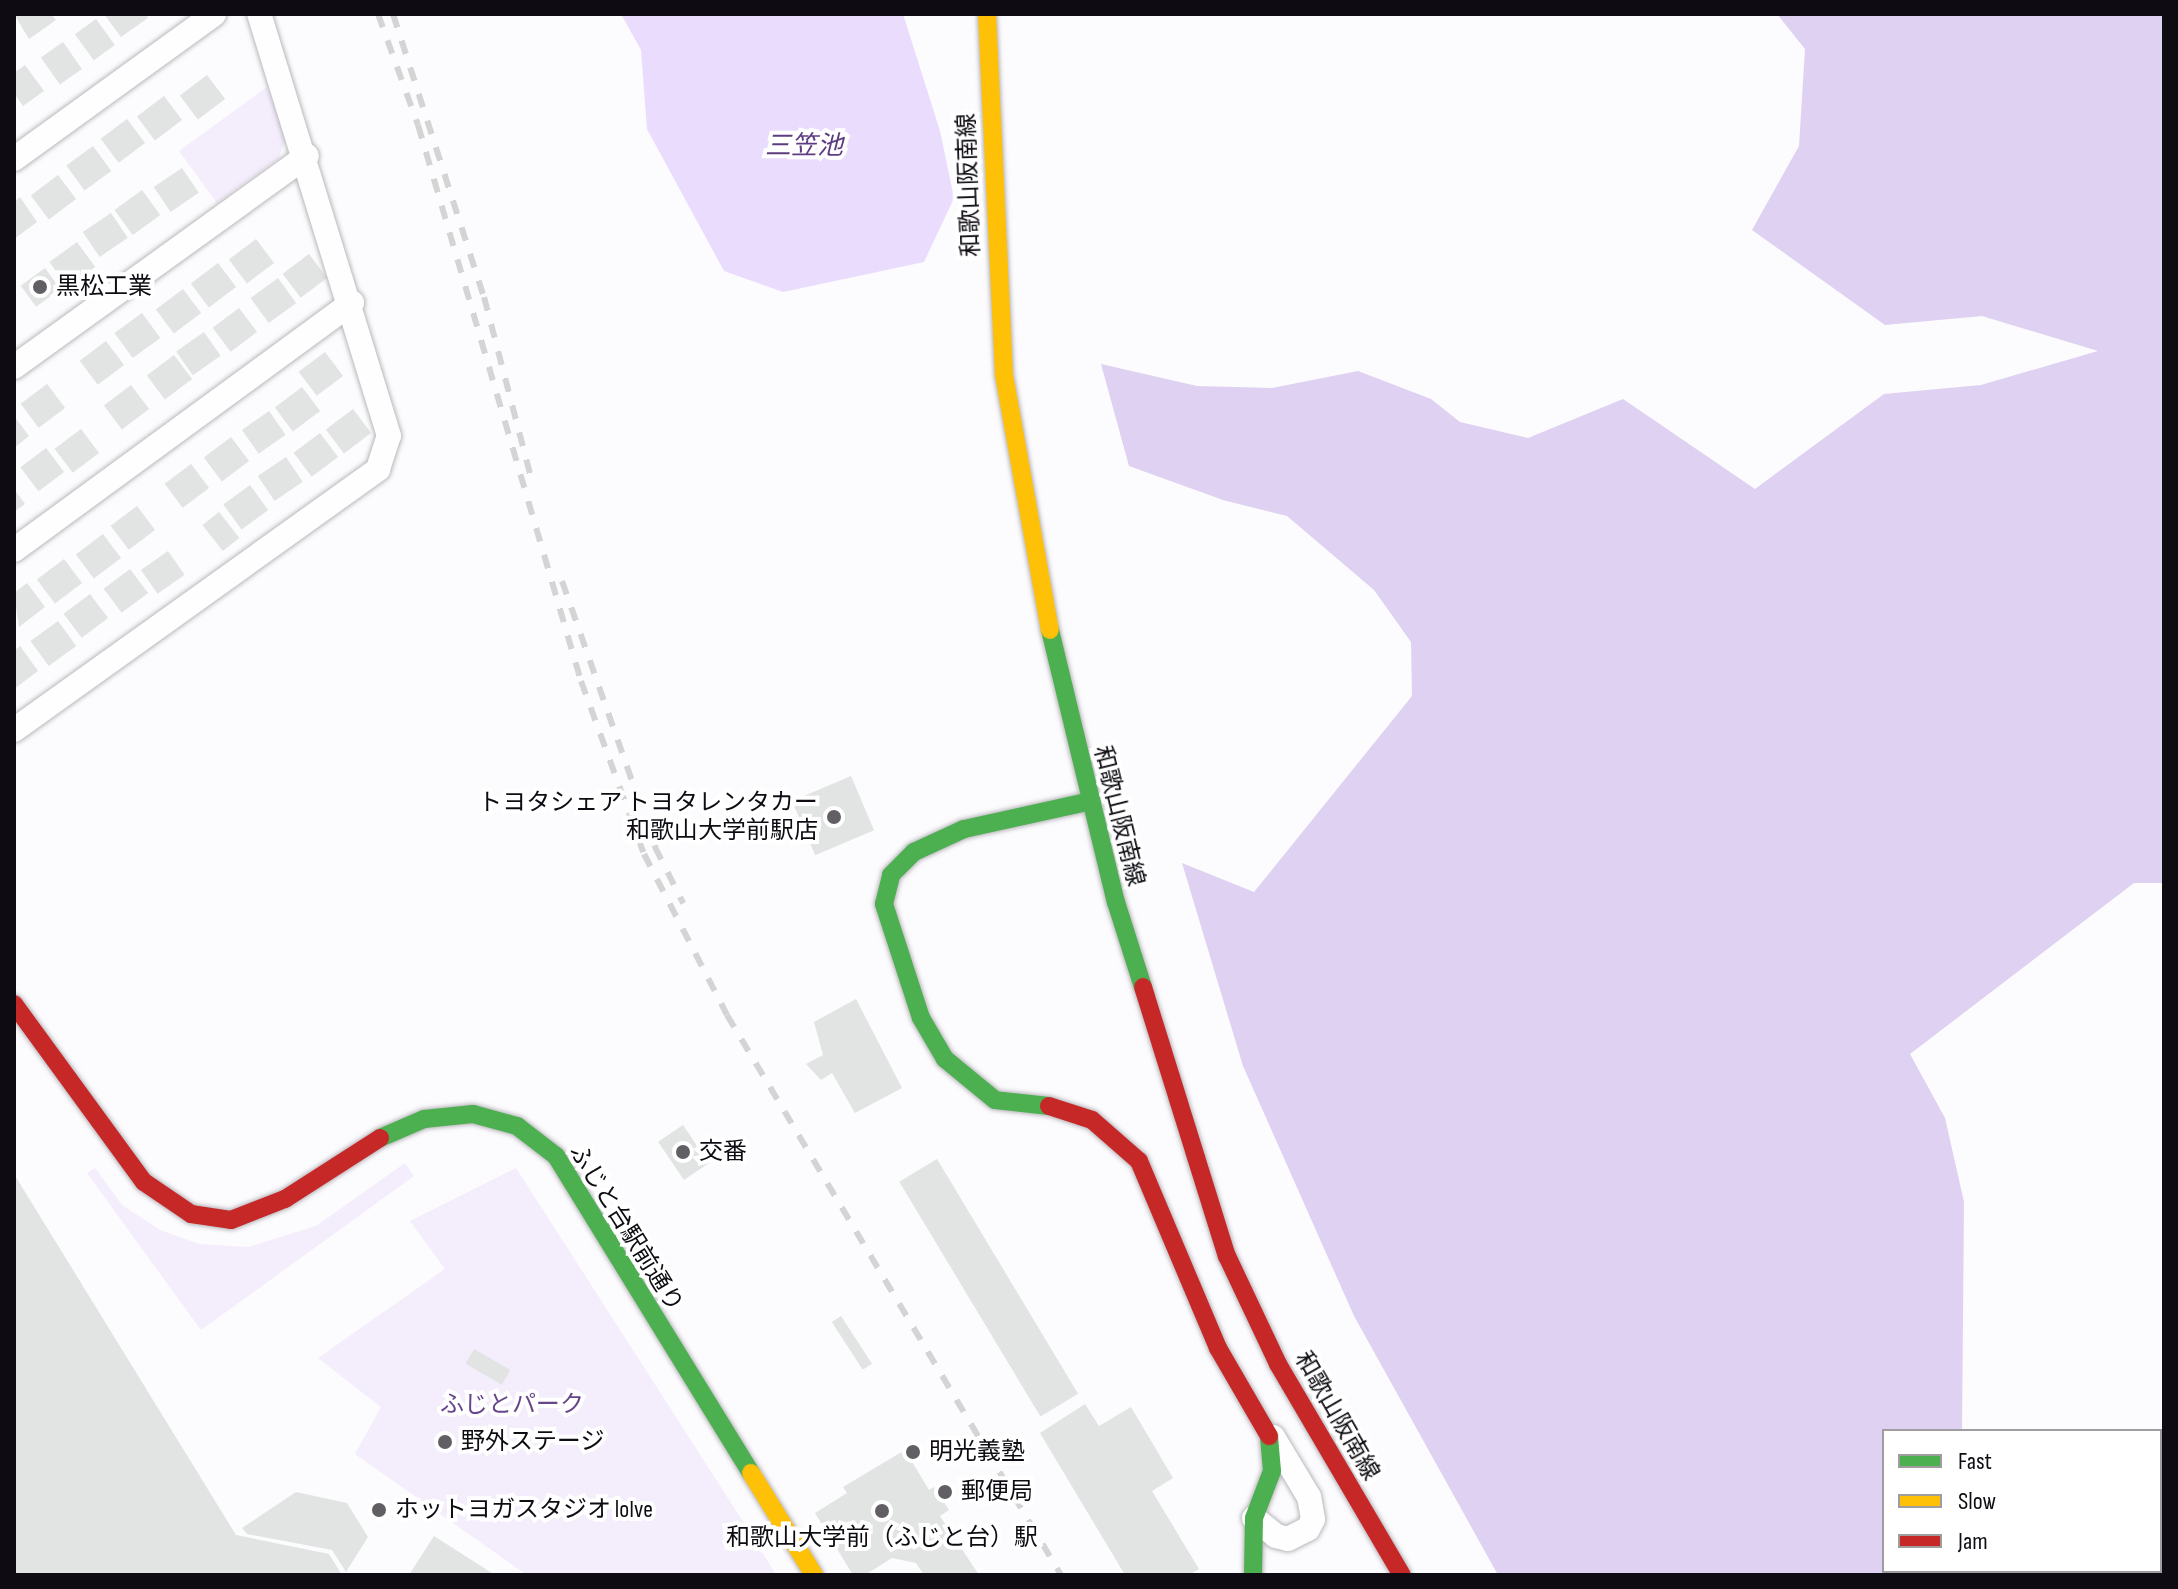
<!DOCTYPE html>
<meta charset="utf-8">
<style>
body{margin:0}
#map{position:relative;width:2178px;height:1589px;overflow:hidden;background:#fcfbfd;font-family:"Sofia Sans Condensed","Noto Sans JP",sans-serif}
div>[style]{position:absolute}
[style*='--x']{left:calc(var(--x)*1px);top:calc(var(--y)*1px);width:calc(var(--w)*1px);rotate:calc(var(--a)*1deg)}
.green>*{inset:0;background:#f4edfc}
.forest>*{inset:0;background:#dfd1f1}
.water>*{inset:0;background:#eadcfd}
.building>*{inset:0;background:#e1e4e3;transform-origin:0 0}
.roads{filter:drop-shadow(0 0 2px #bab8bd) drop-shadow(0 0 2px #bab8bd)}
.street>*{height:24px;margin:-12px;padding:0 12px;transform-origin:12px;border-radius:12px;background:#fffeff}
.fast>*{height:18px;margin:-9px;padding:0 9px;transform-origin:9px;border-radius:9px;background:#4caf50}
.slow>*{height:18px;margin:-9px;padding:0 9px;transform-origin:9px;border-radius:9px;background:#ffc107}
.jam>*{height:18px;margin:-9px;padding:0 9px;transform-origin:9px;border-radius:9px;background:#c62828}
.rail>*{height:6px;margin-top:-3px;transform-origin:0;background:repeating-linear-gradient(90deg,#d4d4d4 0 14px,transparent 0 28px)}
.dots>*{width:22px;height:22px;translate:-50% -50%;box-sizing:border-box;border:4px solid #fff;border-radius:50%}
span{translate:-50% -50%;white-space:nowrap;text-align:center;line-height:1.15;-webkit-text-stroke:8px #fff;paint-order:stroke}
.street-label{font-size:24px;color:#0e0b12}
.poi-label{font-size:24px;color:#0e0b12}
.left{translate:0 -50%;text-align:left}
.right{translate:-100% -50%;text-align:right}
.park-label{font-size:24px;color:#66458a}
.water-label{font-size:26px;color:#5e3c81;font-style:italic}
.frame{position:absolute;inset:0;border:16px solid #0e0b12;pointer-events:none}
.legend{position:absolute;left:1882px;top:1429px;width:280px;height:144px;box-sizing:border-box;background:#fff;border:2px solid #9f9da0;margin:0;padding:10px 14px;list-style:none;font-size:24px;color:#0e0b12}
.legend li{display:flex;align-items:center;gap:16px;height:40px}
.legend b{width:40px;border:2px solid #9f9da0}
</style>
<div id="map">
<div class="green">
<i style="clip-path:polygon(267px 87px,286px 139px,278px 159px,217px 203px,179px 151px)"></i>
<i style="clip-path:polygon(405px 1163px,414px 1176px,201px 1330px,87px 1173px,95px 1168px,122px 1205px,160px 1230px,199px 1244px,248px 1247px,316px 1226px)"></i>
<i style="clip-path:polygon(516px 1168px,758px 1545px,776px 1575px,527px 1575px,355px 1454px,381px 1407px,318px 1358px,445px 1269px,410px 1221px)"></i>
</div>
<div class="forest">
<i style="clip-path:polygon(1777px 14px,2164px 14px,2164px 883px,2134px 883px,1910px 1054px,1945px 1118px,1964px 1202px,1962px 1431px,1884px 1431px,1884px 1571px,1985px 1575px,1498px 1575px,1354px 1316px,1243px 1066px,1182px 863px,1254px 892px,1412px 696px,1411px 642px,1374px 590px,1287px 516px,1223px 500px,1129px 466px,1101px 364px,1197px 386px,1272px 388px,1358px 371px,1431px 399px,1460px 422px,1528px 438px,1623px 399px,1755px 489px,1884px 394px,1981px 385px,2098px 351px,1982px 316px,1885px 325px,1752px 230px,1799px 146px,1805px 49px)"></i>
</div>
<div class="water">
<i style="clip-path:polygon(621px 14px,903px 14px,940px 131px,954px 198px,924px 262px,783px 292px,724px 271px,647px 129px,641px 50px)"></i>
</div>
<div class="building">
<i style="clip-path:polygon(14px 14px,51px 14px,56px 20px,29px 39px)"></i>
<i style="clip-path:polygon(104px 14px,146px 14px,148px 18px,121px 37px)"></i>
<i style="left:96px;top:19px;width:32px;height:26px;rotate:54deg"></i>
<i style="left:63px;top:42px;width:33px;height:27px;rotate:55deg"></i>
<i style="clip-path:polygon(25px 65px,44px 91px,23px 106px,14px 93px,14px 73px)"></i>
<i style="left:207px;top:75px;width:30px;height:34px;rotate:53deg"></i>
<i style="left:164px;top:96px;width:30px;height:34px;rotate:53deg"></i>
<i style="left:127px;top:119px;width:30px;height:33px;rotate:53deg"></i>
<i style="left:93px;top:146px;width:31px;height:33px;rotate:54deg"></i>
<i style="left:182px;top:168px;width:30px;height:34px;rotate:56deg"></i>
<i style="left:58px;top:175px;width:30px;height:34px;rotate:53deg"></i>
<i style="left:142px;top:190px;width:31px;height:34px;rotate:54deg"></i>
<i style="clip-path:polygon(20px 197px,37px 222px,14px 239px,14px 202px)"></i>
<i style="left:111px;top:213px;width:30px;height:34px;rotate:56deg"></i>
<i style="left:256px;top:239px;width:30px;height:34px;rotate:53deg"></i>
<i style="left:77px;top:242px;width:31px;height:34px;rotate:54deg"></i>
<i style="left:309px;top:254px;width:30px;height:33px;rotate:53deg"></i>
<i style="left:218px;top:263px;width:30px;height:34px;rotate:53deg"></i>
<i style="left:45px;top:268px;width:26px;height:30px;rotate:54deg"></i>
<i style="left:278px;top:278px;width:31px;height:34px;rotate:54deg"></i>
<i style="left:183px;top:289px;width:30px;height:34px;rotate:53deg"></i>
<i style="left:239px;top:308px;width:30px;height:33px;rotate:53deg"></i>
<i style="left:142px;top:313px;width:31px;height:34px;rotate:54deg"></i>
<i style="left:204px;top:332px;width:29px;height:34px;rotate:55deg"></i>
<i style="left:106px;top:341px;width:30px;height:33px;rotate:53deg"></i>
<i style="left:325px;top:352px;width:30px;height:33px;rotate:53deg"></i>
<i style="left:174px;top:355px;width:30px;height:34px;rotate:53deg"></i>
<i style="left:47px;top:384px;width:30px;height:33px;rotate:53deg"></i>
<i style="left:131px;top:385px;width:30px;height:34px;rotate:53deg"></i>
<i style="left:302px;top:387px;width:30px;height:34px;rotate:53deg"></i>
<i style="left:353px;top:409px;width:30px;height:34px;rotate:53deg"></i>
<i style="left:269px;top:411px;width:29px;height:33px;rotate:55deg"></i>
<i style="clip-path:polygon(14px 416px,29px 436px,14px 448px)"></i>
<i style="left:81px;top:429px;width:30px;height:33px;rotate:53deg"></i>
<i style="left:320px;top:433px;width:30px;height:33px;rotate:53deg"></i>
<i style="left:231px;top:437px;width:30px;height:34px;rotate:53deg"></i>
<i style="left:46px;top:448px;width:30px;height:32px;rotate:53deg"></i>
<i style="left:286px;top:457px;width:30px;height:34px;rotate:56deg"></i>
<i style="left:191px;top:464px;width:30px;height:33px;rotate:53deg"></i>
<i style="left:250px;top:485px;width:31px;height:33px;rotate:54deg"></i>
<i style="clip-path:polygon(14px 489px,25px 504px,14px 512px)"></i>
<i style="left:137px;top:506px;width:30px;height:33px;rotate:53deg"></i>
<i style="left:219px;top:512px;width:33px;height:21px;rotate:52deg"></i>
<i style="left:103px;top:534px;width:30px;height:34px;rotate:53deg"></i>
<i style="left:168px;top:551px;width:29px;height:33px;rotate:55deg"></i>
<i style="left:64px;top:559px;width:30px;height:34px;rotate:53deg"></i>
<i style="left:130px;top:569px;width:30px;height:33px;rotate:53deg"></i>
<i style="clip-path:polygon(27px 583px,45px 607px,19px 627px,14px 593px)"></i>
<i style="left:90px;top:594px;width:30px;height:33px;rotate:53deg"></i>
<i style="left:58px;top:621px;width:31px;height:34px;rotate:54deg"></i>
<i style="clip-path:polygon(20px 646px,38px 671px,14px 689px,14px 651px)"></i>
<i style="left:851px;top:776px;width:59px;height:64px;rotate:67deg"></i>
<i style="clip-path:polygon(856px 999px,902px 1088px,855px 1113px,832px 1073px,821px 1080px,806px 1064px,823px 1055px,814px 1022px)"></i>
<i style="left:683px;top:1125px;width:46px;height:30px;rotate:56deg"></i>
<i style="left:937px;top:1159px;width:274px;height:44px;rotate:59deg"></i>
<i style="clip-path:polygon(14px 1174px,236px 1535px,329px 1554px,342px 1575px,14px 1575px)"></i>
<i style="left:841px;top:1316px;width:57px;height:11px;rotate:57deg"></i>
<i style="left:474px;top:1349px;width:42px;height:17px;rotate:30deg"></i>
<i style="clip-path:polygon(1085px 1404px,1099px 1426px,1131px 1407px,1173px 1478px,1152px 1491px,1199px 1569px,1189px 1575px,1125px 1575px,1040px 1433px)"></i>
<i style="clip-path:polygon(905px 1450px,929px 1490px,934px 1487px,949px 1510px,940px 1516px,979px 1575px,924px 1575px,916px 1563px,892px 1558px,865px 1575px,853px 1575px,815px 1513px,847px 1493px,843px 1487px)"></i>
<i style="clip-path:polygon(296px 1492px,347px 1503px,368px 1537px,346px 1572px,332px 1550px,247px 1534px,242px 1528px)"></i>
<i style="clip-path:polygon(434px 1536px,495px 1575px,409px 1575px)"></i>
</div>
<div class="roads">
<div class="street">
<i style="--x:14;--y:159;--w:247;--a:-35.9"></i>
<i style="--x:14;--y:367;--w:361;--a:-35.8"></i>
<i style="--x:14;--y:550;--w:419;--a:-36.2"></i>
<i style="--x:14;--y:730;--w:448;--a:-35.6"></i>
<i style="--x:378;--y:469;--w:35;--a:-72"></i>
<i style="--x:389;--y:436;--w:442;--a:-107.1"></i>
<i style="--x:1254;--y:1518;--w:28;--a:39"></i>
<i style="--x:1276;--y:1536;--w:12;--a:14"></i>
<i style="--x:1288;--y:1539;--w:22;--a:-27"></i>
<i style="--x:1308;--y:1529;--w:11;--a:-63"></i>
<i style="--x:1313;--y:1519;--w:22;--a:-100"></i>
<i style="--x:1309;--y:1497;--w:70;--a:-121"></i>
</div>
<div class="fast">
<i style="--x:1050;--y:630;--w:280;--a:76.4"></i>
<i style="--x:1116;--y:902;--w:89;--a:72.4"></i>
<i style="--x:1049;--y:1106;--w:54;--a:-173.7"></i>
<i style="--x:995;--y:1100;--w:65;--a:-140.6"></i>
<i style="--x:945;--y:1059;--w:48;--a:-120.3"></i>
<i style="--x:921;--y:1018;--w:120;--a:-108"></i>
<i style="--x:884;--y:904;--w:30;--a:-76"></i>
<i style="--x:891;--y:875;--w:33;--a:-45"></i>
<i style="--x:914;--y:852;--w:55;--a:-24.7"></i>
<i style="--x:964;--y:829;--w:130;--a:-12.4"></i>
<i style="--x:380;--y:1138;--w:48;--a:-23.4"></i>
<i style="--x:424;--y:1119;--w:49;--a:-5.8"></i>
<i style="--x:473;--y:1114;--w:46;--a:15.3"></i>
<i style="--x:517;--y:1126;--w:49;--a:37.6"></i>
<i style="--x:556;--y:1156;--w:372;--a:58.4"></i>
<i style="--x:1253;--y:1575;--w:57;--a:-89"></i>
<i style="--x:1254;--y:1518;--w:50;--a:-69"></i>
<i style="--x:1272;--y:1471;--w:35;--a:-95"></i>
</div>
<div class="slow">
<i style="--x:987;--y:14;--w:361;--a:87.3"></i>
<i style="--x:1004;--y:375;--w:259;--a:79.8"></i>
<i style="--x:751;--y:1473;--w:120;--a:58.3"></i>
</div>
<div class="jam">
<i style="--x:1143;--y:987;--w:282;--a:72.7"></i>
<i style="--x:1227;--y:1256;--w:119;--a:64.7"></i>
<i style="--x:1278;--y:1364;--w:245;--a:59.6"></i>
<i style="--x:14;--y:1004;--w:220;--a:53.9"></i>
<i style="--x:144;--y:1182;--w:57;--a:34.2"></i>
<i style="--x:191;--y:1214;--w:40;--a:8.5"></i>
<i style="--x:231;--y:1220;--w:58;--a:-21.3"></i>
<i style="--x:285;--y:1199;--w:113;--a:-32.7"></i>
<i style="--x:1049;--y:1106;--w:45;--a:18"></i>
<i style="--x:1092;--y:1120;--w:62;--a:41.1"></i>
<i style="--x:1139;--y:1161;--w:203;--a:67.1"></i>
<i style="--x:1218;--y:1348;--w:102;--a:59.9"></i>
</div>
</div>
<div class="rail">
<i style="--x:378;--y:14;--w:118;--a:70.2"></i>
<i style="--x:418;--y:125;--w:579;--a:73.66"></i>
<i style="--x:581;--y:681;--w:184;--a:70"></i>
<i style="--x:644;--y:854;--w:181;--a:62.7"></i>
<i style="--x:727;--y:1015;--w:652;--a:59.19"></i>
<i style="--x:393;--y:14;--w:297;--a:72.2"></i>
<i style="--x:484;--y:297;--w:194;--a:75.4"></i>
<i style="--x:562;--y:581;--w:282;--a:70.7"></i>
<i style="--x:655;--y:847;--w:63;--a:63.4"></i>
</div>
<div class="dots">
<i style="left:40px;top:287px;background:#615f64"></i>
<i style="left:834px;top:817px;background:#615f64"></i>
<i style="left:683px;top:1152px;background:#615f64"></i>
<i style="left:445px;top:1442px;background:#615f64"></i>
<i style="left:913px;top:1452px;background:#615f64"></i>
<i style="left:945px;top:1492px;background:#615f64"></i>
<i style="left:379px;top:1510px;background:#615f64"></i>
<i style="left:882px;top:1511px;background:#615f64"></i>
</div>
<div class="street-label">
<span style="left:969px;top:185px;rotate:-92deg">和歌山阪南線</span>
<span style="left:1119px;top:816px;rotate:76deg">和歌山阪南線</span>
<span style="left:626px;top:1228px;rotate:58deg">ふじと台駅前通り</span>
<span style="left:1337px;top:1416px;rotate:60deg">和歌山阪南線</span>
</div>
<div class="poi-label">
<span class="left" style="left:56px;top:287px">黒松工業</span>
<span class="right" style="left:818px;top:817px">トヨタシェア トヨタレンタカー<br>和歌山大学前駅店</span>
<span class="left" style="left:699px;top:1152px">交番</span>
<span class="left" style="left:461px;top:1442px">野外ステージ</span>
<span class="left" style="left:929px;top:1452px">明光義塾</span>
<span class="left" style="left:961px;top:1492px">郵便局</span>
<span class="left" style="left:395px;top:1510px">ホットヨガスタジオ loIve</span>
<span style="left:882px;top:1538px">和歌山大学前（ふじと台）駅</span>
</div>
<div class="park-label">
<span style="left:512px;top:1405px">ふじとパーク</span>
</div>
<div class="water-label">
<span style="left:804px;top:147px">三笠池</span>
</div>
<div class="frame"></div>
<ul class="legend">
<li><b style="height:10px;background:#4caf50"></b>Fast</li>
<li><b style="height:10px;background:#ffc107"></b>Slow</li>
<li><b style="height:10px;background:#c62828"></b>Jam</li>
</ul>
</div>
